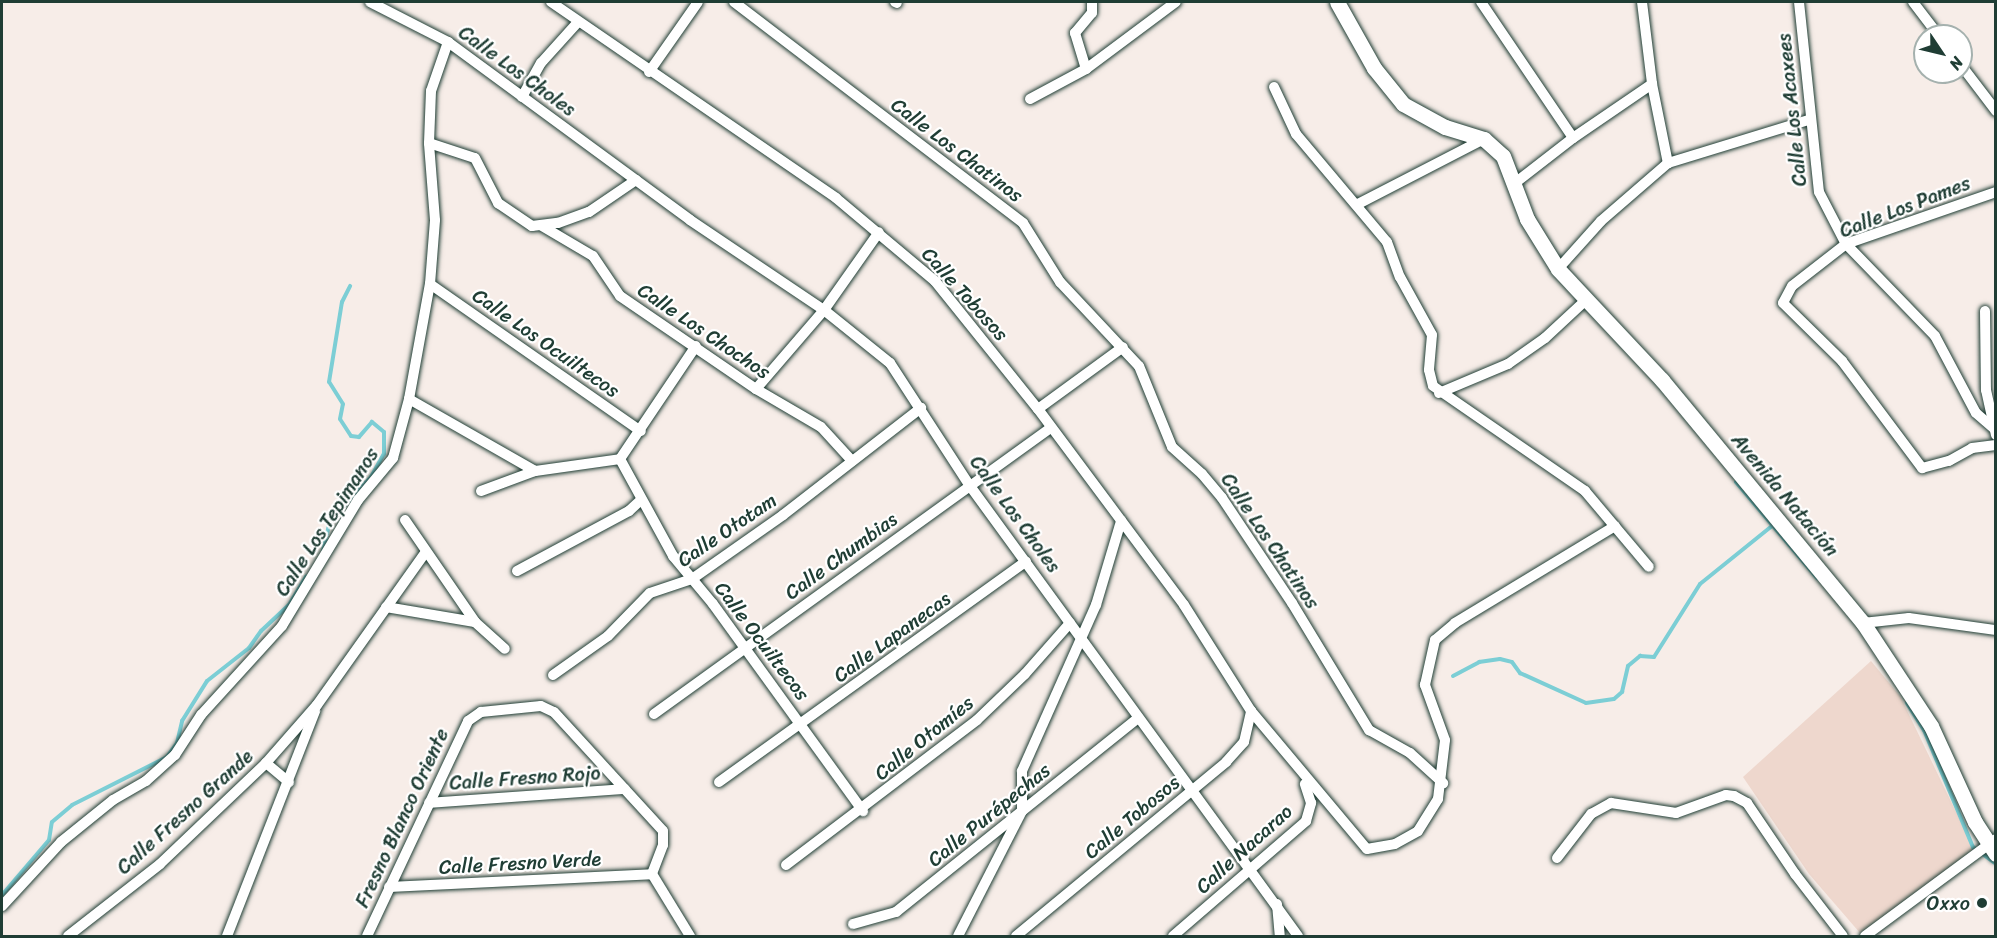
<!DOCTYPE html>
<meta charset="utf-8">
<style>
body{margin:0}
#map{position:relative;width:1997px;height:938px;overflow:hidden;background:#f7ede8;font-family:Sriracha,sans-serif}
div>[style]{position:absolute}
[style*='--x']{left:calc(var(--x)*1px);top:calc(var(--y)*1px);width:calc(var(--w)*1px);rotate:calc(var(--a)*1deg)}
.built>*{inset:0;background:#eed7cd}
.stream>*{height:4px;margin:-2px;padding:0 2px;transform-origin:2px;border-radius:2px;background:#7cced5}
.roads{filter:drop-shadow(0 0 2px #1f3d34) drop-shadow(0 0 2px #1f3d34)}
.street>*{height:10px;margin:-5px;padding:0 5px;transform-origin:5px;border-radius:5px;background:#fff}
.secondary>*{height:15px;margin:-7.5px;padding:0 7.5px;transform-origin:7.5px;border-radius:7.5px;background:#fff}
.dots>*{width:16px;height:16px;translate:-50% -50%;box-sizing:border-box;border:3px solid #fff;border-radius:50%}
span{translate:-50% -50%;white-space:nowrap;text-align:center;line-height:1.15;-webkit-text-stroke:4.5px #fff;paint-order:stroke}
.street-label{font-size:20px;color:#1f3d34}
.poi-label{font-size:20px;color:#1f3d34}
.right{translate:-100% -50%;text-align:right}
.frame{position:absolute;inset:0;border:3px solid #1f3d34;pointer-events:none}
.north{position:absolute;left:1913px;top:24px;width:60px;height:60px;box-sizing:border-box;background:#fff;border:2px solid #a5b1ae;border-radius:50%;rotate:125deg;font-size:16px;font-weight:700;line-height:24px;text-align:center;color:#1f3d34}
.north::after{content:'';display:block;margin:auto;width:21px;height:27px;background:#1f3d34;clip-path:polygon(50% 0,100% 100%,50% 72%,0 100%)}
</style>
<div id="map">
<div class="built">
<i style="clip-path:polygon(1871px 661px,1900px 696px,1975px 851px,1860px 933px,1809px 874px,1743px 777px)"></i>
</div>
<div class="stream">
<i style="--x:1736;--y:482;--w:126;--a:49.8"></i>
<i style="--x:323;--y:551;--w:31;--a:-77"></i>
<i style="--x:330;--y:521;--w:60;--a:-47"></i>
<i style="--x:371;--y:477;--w:26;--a:-61"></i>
<i style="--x:384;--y:454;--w:22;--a:-90"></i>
<i style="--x:384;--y:432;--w:16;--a:-140"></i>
<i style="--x:372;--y:422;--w:20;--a:131"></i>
<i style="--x:359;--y:437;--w:8;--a:-173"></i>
<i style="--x:351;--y:436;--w:20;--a:-123"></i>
<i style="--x:340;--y:419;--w:15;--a:-79"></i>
<i style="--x:343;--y:404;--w:26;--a:-122"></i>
<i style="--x:329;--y:382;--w:81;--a:-80.8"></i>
<i style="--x:342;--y:302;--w:18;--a:-63"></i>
<i style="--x:1453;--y:676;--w:30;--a:-28"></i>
<i style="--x:1479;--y:662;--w:21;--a:-8"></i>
<i style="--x:1500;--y:659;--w:12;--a:14"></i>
<i style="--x:1512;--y:662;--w:14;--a:54"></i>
<i style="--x:1520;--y:673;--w:72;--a:24.4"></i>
<i style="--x:1586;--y:703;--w:28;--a:-8"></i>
<i style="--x:1614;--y:699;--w:11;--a:-41"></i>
<i style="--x:1622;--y:692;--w:27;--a:-77"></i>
<i style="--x:1628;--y:666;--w:16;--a:-40"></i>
<i style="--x:1640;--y:656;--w:14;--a:4"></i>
<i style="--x:1654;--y:657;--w:86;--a:-57.8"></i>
<i style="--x:1700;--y:584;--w:92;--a:-38.9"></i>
<i style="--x:1907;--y:703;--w:32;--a:58"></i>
<i style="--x:1924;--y:730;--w:127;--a:67.3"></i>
<i style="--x:1973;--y:847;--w:29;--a:36"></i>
<i style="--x:2;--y:895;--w:72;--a:-49.5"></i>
<i style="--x:49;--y:840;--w:18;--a:-81"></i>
<i style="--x:52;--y:822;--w:26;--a:-40"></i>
<i style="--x:72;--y:805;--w:106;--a:-26.8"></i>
<i style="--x:167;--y:757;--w:17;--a:-54"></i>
<i style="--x:177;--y:743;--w:23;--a:-77"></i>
<i style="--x:182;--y:721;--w:47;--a:-58"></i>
<i style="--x:207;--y:681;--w:53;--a:-38.2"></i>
<i style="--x:249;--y:648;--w:21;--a:-55"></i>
<i style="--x:261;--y:631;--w:38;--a:-43"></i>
<i style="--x:289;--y:605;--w:33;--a:-59"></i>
</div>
<div class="roads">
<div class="street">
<i style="--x:370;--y:2;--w:88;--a:27.1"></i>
<i style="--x:448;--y:42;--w:300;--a:36.3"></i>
<i style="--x:690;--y:220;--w:161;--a:33.9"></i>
<i style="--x:824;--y:310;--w:85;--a:38.8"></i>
<i style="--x:890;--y:363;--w:147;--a:57"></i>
<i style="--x:970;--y:486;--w:557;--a:53.91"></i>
<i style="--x:551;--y:2;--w:346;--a:34.5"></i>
<i style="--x:836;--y:198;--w:129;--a:40"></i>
<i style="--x:935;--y:281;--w:164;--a:51.2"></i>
<i style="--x:1038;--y:409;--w:244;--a:53.3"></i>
<i style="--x:1184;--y:605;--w:125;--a:57.7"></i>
<i style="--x:1251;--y:711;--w:180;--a:50"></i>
<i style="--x:1367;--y:849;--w:28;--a:-10"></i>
<i style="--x:1395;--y:844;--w:26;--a:-29"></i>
<i style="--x:1418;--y:831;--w:38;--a:-58"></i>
<i style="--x:1438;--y:799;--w:59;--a:-83.2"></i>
<i style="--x:1445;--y:740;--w:59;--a:-110"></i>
<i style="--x:1425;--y:685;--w:46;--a:-77.5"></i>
<i style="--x:1435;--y:640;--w:26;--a:-40"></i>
<i style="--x:1455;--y:623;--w:187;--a:-31.2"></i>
<i style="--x:734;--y:2;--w:364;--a:37.4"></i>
<i style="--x:1023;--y:223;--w:70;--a:57.9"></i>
<i style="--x:1060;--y:282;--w:115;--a:46.8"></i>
<i style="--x:1139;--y:366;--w:87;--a:67.8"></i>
<i style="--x:1172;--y:447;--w:40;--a:42"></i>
<i style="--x:1202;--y:474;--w:31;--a:50"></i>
<i style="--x:1222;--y:498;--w:126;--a:56.3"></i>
<i style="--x:1292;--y:603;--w:149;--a:58.8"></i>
<i style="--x:1369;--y:730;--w:47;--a:29.3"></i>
<i style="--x:1410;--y:753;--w:45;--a:42.3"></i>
<i style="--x:895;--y:2;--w:2;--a:27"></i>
<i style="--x:1481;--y:2;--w:164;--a:55.9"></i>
<i style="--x:1642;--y:2;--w:83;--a:83"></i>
<i style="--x:1652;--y:84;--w:81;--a:78.6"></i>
<i style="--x:1799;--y:2;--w:191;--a:84"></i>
<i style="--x:1819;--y:192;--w:59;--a:62.6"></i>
<i style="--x:1846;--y:244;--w:128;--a:45.9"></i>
<i style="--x:1935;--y:336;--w:87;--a:62"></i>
<i style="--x:1976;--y:413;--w:23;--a:41"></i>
<i style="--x:1913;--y:2;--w:43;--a:52.6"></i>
<i style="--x:1961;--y:65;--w:58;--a:52.7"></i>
<i style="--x:1086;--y:69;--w:38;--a:-107"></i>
<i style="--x:1075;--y:33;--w:26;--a:-50"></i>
<i style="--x:1092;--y:13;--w:11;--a:-90"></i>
<i style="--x:649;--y:72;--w:85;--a:-55"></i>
<i style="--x:1274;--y:87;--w:52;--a:64.9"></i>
<i style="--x:1296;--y:134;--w:141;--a:49.9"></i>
<i style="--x:1387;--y:242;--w:37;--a:70"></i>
<i style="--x:1400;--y:277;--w:66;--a:61.1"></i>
<i style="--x:1432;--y:335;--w:35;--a:95"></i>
<i style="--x:1429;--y:370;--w:16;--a:76"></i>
<i style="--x:1433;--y:386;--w:185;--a:34.6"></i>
<i style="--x:1585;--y:491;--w:99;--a:49.9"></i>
<i style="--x:522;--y:97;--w:39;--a:-61"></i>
<i style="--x:541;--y:63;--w:55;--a:-47.9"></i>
<i style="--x:1030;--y:99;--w:64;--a:-28.2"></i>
<i style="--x:1086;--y:69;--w:112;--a:-36.7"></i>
<i style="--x:429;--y:143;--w:48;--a:18.1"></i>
<i style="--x:475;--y:158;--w:51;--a:62.9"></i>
<i style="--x:498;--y:203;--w:41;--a:34.1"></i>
<i style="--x:532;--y:226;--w:26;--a:-7"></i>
<i style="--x:558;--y:223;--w:33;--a:-20"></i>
<i style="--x:589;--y:212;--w:57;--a:-34.2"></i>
<i style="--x:1515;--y:183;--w:73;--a:-37.8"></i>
<i style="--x:1573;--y:138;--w:96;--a:-34.4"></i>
<i style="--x:1996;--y:192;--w:159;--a:160.9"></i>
<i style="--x:1846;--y:244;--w:68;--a:142.1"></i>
<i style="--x:1792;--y:286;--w:19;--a:118"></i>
<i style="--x:1783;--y:303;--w:83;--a:44.5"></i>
<i style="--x:1842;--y:361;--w:134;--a:53.2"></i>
<i style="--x:1922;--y:468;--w:28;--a:-15"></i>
<i style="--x:1949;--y:461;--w:26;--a:-29"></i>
<i style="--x:1972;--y:448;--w:24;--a:-7"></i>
<i style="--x:1358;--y:204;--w:142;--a:-27.3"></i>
<i style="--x:542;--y:226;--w:59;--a:30.5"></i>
<i style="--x:593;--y:256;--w:48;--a:56"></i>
<i style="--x:620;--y:296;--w:165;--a:34.4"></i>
<i style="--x:756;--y:389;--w:75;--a:30.3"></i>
<i style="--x:821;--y:427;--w:46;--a:47.6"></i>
<i style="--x:1558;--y:269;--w:64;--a:-48.1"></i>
<i style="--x:1601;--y:221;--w:89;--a:-40.9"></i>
<i style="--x:1668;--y:163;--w:147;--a:-17"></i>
<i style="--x:430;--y:284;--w:257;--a:34.9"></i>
<i style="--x:1985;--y:311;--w:79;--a:89.3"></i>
<i style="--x:1986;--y:390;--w:46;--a:77.5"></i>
<i style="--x:756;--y:389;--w:104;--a:-49.3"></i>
<i style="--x:824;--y:310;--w:95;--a:-54.8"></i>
<i style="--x:1439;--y:393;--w:75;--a:-22.8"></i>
<i style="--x:1508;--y:364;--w:45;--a:-35.1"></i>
<i style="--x:1545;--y:338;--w:56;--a:-42.8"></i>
<i style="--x:409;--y:399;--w:145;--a:29.7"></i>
<i style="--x:1038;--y:409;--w:105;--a:-36.1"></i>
<i style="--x:620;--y:459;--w:111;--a:61.3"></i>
<i style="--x:673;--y:556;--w:62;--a:50.2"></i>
<i style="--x:713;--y:604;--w:256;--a:54.1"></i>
<i style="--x:620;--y:459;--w:136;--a:-56.1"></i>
<i style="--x:481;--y:491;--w:58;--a:-20.3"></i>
<i style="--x:535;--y:471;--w:86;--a:-8"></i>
<i style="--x:405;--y:520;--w:124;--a:55.5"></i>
<i style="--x:475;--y:622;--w:40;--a:42"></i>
<i style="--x:517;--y:571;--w:127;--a:-28.2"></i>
<i style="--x:629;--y:511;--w:16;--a:-43"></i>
<i style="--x:386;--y:607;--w:90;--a:9.6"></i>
<i style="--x:1863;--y:623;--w:46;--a:-6.2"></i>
<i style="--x:1909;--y:618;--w:88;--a:7.9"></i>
<i style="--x:553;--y:675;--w:67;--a:-35.3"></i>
<i style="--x:608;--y:636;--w:60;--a:-45.7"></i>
<i style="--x:650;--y:593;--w:44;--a:-18.4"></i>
<i style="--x:692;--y:579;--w:111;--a:-35.1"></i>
<i style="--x:783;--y:515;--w:175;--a:-37.8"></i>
<i style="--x:654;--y:714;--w:488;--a:-35.8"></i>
<i style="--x:266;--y:763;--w:30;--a:40"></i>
<i style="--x:719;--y:782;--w:378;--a:-35.7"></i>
<i style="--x:429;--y:803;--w:196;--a:-4.1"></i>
<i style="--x:1557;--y:858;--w:56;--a:-52.3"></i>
<i style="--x:1591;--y:814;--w:23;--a:-29"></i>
<i style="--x:1611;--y:803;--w:66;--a:8.7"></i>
<i style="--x:1676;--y:813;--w:53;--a:-19.8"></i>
<i style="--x:1726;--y:795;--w:8;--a:7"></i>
<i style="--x:1734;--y:796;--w:15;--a:28"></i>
<i style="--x:1747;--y:803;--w:86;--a:55.9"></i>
<i style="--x:1795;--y:874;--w:78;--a:52.3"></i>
<i style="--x:786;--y:865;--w:240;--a:-37.2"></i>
<i style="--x:977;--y:720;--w:66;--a:-43.8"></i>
<i style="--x:1025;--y:674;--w:68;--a:-48.6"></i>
<i style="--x:389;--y:887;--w:263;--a:-2.8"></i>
<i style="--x:1277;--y:904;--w:32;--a:85"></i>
<i style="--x:2;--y:906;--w:87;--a:-47.3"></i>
<i style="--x:61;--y:842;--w:67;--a:-38.9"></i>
<i style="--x:113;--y:800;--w:38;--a:-30"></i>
<i style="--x:146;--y:781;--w:39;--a:-42"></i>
<i style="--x:175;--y:755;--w:48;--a:-57"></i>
<i style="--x:201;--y:715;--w:120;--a:-47.7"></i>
<i style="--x:282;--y:626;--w:147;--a:-58.9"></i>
<i style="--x:358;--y:500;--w:55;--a:-50.2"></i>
<i style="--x:393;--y:458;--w:61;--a:-74.8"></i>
<i style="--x:409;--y:399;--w:117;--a:-79.7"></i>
<i style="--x:430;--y:284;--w:64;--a:-85.5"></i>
<i style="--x:435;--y:220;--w:77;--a:-94.5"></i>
<i style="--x:429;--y:143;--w:52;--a:-87.8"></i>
<i style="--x:431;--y:91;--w:52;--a:-70.9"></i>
<i style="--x:853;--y:924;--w:45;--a:-15.6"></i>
<i style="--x:896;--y:912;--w:310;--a:-38.7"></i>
<i style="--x:68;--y:936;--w:117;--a:-38"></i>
<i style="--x:160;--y:864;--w:146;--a:-43.6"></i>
<i style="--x:266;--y:763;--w:77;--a:-48.7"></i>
<i style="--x:317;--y:705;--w:186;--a:-54.6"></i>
<i style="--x:227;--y:936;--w:242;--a:-68.6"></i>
<i style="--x:367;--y:936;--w:238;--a:-64.8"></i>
<i style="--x:468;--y:721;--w:16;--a:-35"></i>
<i style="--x:481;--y:712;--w:60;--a:-5.7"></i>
<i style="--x:541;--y:706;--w:14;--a:25"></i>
<i style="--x:554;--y:712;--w:161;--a:47.5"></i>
<i style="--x:663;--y:831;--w:14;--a:90"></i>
<i style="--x:663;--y:845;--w:31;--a:111"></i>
<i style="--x:652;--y:874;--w:73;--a:58.5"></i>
<i style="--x:958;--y:936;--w:140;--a:-62.9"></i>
<i style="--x:1022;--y:811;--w:40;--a:-90"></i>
<i style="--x:1022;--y:771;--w:182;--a:-66"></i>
<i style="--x:1096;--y:605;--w:88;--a:-73.4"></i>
<i style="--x:1016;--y:936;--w:273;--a:-39.6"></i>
<i style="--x:1226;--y:762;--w:27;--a:-48"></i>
<i style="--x:1244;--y:742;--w:32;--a:-77"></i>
<i style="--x:1173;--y:936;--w:176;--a:-40.8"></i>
<i style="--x:1306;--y:821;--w:19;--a:-74"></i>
<i style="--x:1311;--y:803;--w:20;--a:-108"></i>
<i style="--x:1865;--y:936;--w:163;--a:-36.5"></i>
</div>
<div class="secondary">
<i style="--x:1337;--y:2;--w:76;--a:60.7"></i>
<i style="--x:1374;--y:68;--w:46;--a:51.1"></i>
<i style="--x:1403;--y:104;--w:48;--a:28.7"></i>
<i style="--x:1445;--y:127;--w:41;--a:17.1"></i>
<i style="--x:1484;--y:139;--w:25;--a:42"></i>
<i style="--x:1503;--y:156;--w:67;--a:69.1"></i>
<i style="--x:1527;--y:219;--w:59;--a:58.2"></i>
<i style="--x:1558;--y:269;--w:152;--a:46.9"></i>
<i style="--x:1662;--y:380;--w:315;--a:50.4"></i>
<i style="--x:1863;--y:623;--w:123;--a:56.6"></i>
<i style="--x:1931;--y:726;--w:106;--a:65.4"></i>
<i style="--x:1975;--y:822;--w:38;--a:57"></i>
</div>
</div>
<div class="dots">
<i style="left:1982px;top:903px;background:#1f3d34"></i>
</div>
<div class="street-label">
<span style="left:517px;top:71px;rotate:36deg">Calle Los Choles</span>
<span style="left:1792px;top:110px;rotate:-96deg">Calle Los Acaxees</span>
<span style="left:957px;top:150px;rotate:37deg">Calle Los Chatinos</span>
<span style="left:1905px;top:207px;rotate:-21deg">Calle Los Pames</span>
<span style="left:965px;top:294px;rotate:48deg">Calle Tobosos</span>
<span style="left:704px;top:331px;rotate:34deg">Calle Los Chochos</span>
<span style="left:546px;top:343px;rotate:35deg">Calle Los Ocuiltecos</span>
<span style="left:1785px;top:495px;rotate:50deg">Avenida Natación</span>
<span style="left:1015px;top:514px;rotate:54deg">Calle Los Choles</span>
<span style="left:327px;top:522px;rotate:-57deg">Calle Los Tepimanos</span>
<span style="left:727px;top:530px;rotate:-34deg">Calle Ototam</span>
<span style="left:1270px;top:541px;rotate:56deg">Calle Los Chatinos</span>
<span style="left:841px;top:556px;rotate:-36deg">Calle Chumbias</span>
<span style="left:892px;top:637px;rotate:-36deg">Calle Lapanecas</span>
<span style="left:762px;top:641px;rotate:53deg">Calle Ocuiltecos</span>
<span style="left:924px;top:738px;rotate:-39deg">Calle Otomíes</span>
<span style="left:525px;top:778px;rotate:-4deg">Calle Fresno Rojo</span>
<span style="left:185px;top:812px;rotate:-42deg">Calle Fresno Grande</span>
<span style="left:989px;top:815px;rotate:-39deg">Calle Purépechas</span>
<span style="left:1132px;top:817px;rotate:-40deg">Calle Tobosos</span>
<span style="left:402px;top:818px;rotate:-65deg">Fresno Blanco Oriente</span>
<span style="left:1244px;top:849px;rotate:-42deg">Calle Nacarao</span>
<span style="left:520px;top:863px;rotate:-3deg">Calle Fresno Verde</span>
</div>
<div class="poi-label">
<span class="right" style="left:1970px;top:903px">Oxxo</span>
</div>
<div class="frame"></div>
<div class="north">N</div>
</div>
